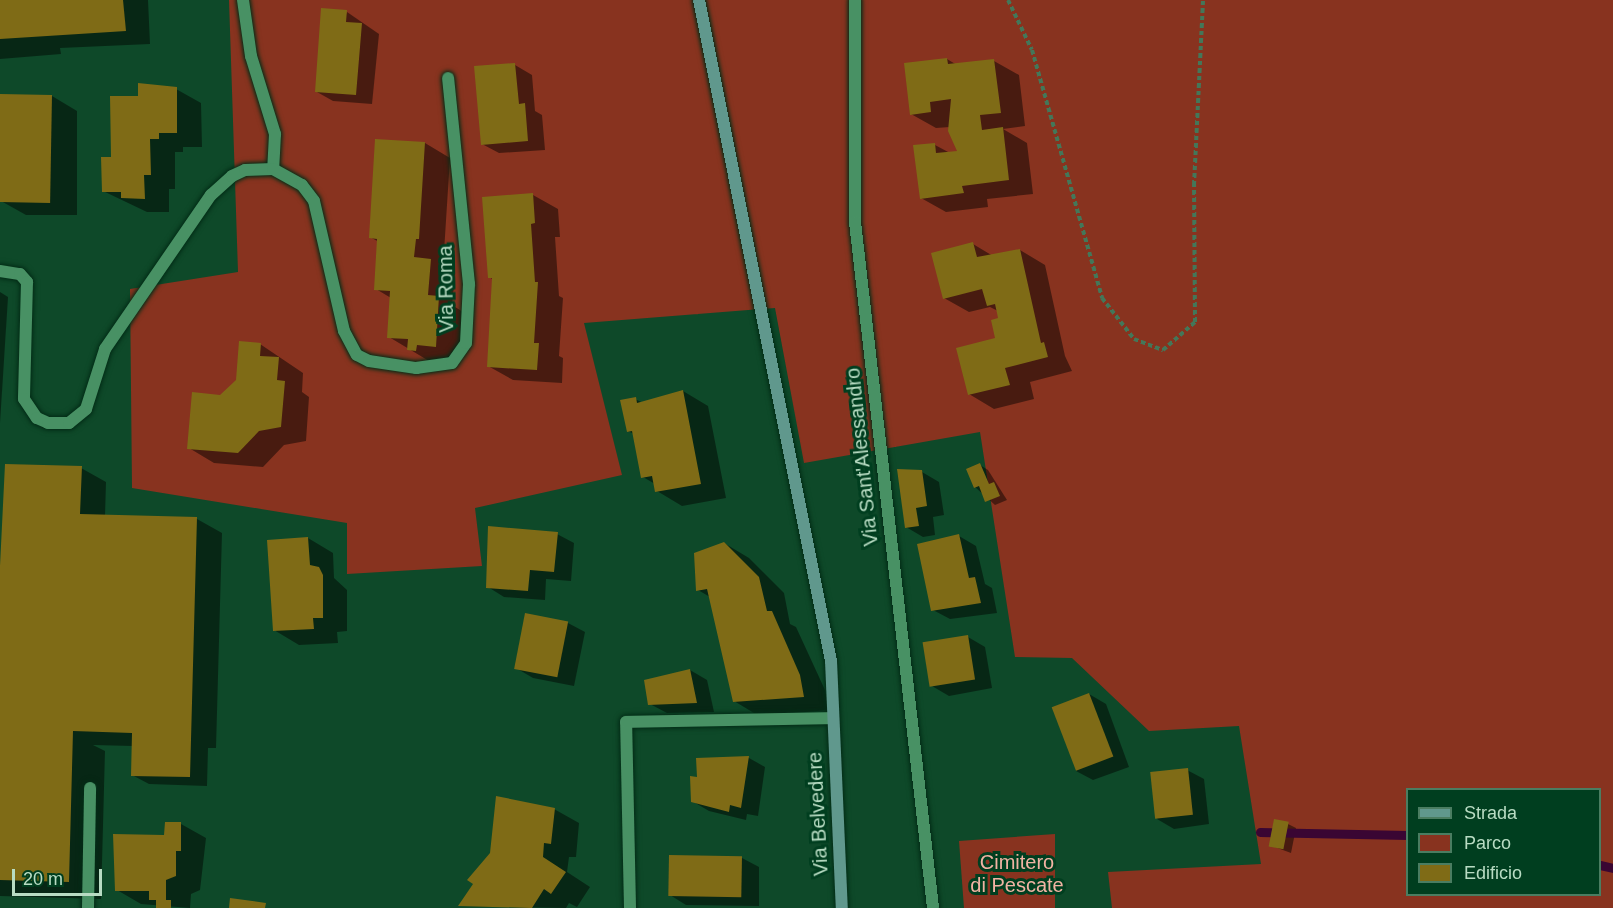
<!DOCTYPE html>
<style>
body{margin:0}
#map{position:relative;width:1613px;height:908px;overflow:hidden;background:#0e4929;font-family:Arial,sans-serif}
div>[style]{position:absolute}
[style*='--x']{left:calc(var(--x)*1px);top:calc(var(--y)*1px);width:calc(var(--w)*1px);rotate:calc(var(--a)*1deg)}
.green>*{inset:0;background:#88331f}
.shadow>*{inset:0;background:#0007}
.stream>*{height:9px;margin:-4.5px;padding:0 4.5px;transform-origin:4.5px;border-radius:4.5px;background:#3a0633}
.building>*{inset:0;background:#7f6b16;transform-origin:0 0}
.path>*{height:4px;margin-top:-2px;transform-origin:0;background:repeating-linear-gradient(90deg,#437759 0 4.5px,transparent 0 7.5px)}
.roads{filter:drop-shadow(0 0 2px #032c16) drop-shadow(0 0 2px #032c16)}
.street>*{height:12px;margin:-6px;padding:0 6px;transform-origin:6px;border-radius:6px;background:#489164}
.secondary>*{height:12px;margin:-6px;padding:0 6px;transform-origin:6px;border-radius:6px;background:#60988d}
span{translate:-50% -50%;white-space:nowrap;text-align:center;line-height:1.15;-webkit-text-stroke:6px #003e1f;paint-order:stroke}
.street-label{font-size:20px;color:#b8dcc3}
.park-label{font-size:20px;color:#f1b3a3}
.legend{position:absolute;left:1406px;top:788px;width:195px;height:108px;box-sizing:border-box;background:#003e1f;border:2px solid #4a7d61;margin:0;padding:8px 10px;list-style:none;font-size:18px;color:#b8dcc3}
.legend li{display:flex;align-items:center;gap:12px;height:30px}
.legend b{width:30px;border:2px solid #4a7d61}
.scale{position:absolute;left:12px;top:869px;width:90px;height:27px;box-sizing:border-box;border:3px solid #b8dcc3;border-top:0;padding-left:8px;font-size:18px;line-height:21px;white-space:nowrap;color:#b8dcc3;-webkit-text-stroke:4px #003e1f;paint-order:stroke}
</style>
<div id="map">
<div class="green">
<i style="clip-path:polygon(evenodd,229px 0,1613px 0,1613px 908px,1112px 908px,1108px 872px,1261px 864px,1239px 726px,1149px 731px,1072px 658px,1015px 657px,980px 432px,804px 463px,775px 308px,584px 323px,622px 475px,475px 508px,482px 566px,347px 574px,347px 523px,132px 488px,130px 289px,238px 272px,229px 0,1408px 790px,1600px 790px,1600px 894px,1408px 894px,1408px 790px)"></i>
<i style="clip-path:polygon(1055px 834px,1055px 908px,964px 908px,959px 841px)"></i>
</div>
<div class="shadow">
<i style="clip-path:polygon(0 0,148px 0,150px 44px,60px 48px,61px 54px,0 59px)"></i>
<i style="clip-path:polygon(347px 12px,379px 34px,372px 104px,333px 101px,317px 92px)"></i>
<i style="clip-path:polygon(947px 59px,957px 65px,994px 61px,1019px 75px,1025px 126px,1003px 129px,1027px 143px,1033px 194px,987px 199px,988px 207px,946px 212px,921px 198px,935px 145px,950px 153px,960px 152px,950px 127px,936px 128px,911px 114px)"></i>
<i style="clip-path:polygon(515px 65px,532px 75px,535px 111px,542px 115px,545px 150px,499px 153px,482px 144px)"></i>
<i style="clip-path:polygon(176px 89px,201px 103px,202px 147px,183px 147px,183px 152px,175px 152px,175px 189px,169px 189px,169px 212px,147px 212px,103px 191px,112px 158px,139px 97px)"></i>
<i style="clip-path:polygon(1px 96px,52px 96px,77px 111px,77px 215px,26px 215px,1px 201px)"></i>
<i style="clip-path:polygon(377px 140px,425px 143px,450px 158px,444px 252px,441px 252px,439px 265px,455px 274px,452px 305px,463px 312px,460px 360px,434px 364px,389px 337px,391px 298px,376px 289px,379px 242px,370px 237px)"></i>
<i style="clip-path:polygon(533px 195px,558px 209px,560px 237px,555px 237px,559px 296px,563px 298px,559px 356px,563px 358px,562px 383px,513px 380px,488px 366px,494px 280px,489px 277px)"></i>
<i style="clip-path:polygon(973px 244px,993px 256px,1020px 250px,1045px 265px,1065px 356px,1072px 371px,1030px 382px,1034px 399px,994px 409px,969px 394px,997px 339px,1000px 320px,998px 311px,990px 307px,969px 312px,944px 298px)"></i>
<i style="clip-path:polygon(0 292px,8px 297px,0 423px)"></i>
<i style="clip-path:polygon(260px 344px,303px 373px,302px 392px,309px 397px,306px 441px,284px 445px,263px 467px,214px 463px,189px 448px,221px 396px,237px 381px)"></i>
<i style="clip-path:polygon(683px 391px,708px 406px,726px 498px,682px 506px,657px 491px,655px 484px,643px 477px,634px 434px,628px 431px,635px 399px,643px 403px)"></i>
<i style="clip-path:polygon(980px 465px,988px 470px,1007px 500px,995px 505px,975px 487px)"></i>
<i style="clip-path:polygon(81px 468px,106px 482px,105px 516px,197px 519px,222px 533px,216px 748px,208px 748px,207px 786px,149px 784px,132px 775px,133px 746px,93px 745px,105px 751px,101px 899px,0 896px,0 568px)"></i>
<i style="clip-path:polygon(922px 472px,939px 482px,944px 515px,933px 517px,935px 535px,923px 537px,906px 527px)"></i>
<i style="clip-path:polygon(557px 534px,574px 543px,571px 581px,546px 579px,545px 600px,504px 597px,488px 587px)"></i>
<i style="clip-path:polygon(959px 536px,976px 546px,985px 584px,992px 588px,997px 613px,950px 619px,933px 610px)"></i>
<i style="clip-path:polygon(308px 538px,333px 553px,334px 578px,347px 590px,347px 631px,337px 632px,338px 643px,299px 645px,274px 630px,268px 541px)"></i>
<i style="clip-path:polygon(724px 543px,749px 558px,784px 593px,790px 624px,796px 627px,825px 690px,829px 710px,759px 716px,734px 701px,710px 597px,698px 590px)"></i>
<i style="clip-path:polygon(526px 614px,568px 623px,585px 632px,574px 686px,533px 678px,516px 668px)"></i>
<i style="clip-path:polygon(968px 637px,985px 647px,992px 688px,949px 696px,932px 686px)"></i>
<i style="clip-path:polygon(690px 670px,707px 680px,714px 712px,667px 713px,650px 704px)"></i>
<i style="clip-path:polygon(1089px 694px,1106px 704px,1129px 767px,1093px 780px,1076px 771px)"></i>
<i style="clip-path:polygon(749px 758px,765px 767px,758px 816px,747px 814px,746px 820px,709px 811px,692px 801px,699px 778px)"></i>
<i style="clip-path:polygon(1187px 770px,1204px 779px,1209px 824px,1174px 829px,1157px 819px)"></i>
<i style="clip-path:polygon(554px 809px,579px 823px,576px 857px,569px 857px,567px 872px,590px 887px,577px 907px,569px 903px,566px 908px,461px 906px,475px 883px)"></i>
<i style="clip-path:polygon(181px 824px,206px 838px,200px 890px,191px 894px,190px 908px,141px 904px,117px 890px)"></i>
<i style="clip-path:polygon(1288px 824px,1296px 828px,1291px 853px,1269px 845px)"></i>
<i style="clip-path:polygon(742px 858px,759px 867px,759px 906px,686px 905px,670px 895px)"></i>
</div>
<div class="stream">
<i style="--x:1260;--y:832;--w:148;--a:1.2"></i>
<i style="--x:1600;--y:865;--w:13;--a:13"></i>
</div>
<div class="building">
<i style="clip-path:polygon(0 0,123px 0,126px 31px,0 39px)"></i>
<i style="clip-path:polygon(321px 8px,347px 10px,346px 22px,362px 23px,356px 95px,315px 92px)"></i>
<i style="clip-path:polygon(947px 58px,948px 64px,994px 59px,1001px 113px,980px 115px,982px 130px,1003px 127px,1009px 180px,962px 186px,964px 193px,920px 199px,913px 145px,935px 143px,936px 153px,957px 151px,948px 131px,951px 99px,930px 102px,931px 112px,910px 115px,904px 63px)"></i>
<i style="clip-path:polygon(515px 63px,519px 104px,525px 103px,528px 141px,481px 145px,474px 66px)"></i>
<i style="clip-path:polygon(138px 83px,177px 87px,177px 133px,159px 133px,159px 139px,150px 139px,151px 175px,144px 175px,145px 199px,121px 198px,121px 192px,102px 192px,101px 157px,111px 157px,110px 96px,138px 96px)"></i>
<i style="left:0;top:94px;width:52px;height:108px;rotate:1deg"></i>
<i style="clip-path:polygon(375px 139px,425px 142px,419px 239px,416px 239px,414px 257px,431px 259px,428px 295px,439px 296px,436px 347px,417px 345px,416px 351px,407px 350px,408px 339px,387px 338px,390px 291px,374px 290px,377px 239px,369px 238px)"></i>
<i style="clip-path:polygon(533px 193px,535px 223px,531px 224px,535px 282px,538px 282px,534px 343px,539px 343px,537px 370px,487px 367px,492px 278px,488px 278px,482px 197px)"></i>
<i style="clip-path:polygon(973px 242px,977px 257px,1020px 249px,1041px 343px,1044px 342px,1048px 357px,1005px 368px,1010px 385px,968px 395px,956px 348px,995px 338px,991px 320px,998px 318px,997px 313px,995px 304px,987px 306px,982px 289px,943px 299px,931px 253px)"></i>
<i style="clip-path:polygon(239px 341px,261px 343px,260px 356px,279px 357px,277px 380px,285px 381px,281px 427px,259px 431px,238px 453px,187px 449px,192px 392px,220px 395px,236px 380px)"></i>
<i style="clip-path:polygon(683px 390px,701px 484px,655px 492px,652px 476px,641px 478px,632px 431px,627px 432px,620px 400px,636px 397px,637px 403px)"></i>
<i style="clip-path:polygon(980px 463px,989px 484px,994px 482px,1000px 496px,985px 502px,979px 486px,974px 488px,966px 469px)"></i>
<i style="clip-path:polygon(5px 464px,82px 466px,80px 514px,197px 517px,190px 777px,131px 776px,132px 733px,73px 731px,69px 882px,0 880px,0 566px)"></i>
<i style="clip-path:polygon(897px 469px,922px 470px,927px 506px,916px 508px,919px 526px,905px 528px)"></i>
<i style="clip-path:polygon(488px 526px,558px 532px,554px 572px,530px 570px,528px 591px,486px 588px)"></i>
<i style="clip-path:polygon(959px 534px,969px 578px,975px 577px,981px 603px,931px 611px,917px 544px)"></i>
<i style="clip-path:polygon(308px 537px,310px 565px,319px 567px,323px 575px,323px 618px,313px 618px,314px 629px,273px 631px,267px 540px)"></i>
<i style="clip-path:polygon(724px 542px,759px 577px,767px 611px,772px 611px,800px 675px,804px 697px,733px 702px,707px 589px,696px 591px,694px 553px)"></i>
<i style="left:525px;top:613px;width:44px;height:57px;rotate:11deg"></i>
<i style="left:968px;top:635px;width:45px;height:46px;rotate:81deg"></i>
<i style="clip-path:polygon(690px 669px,697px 703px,648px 705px,644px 680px)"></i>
<i style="left:1089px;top:693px;width:68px;height:40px;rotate:69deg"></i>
<i style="clip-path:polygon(749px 756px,741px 808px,730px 805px,729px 812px,691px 802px,690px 776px,697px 777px,696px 758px)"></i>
<i style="left:1188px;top:768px;width:47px;height:38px;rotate:84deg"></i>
<i style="clip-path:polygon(496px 796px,555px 808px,551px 844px,544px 843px,543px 857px,566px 872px,551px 894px,544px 889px,532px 908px,458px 906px,473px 884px,467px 880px,490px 853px)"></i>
<i style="left:1274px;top:819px;width:15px;height:28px;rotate:11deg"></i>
<i style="clip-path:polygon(165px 822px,181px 822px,181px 851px,176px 851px,176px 876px,166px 880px,166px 900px,171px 900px,171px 908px,156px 908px,156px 900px,149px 900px,149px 891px,115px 891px,113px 834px,164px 835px)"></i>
<i style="left:669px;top:855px;width:73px;height:41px;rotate:1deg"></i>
<i style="clip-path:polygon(230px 898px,266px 903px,265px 908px,229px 908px)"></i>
</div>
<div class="path">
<i style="--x:1008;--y:0;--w:55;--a:64.4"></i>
<i style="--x:1032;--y:50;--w:258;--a:74.2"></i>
<i style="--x:1102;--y:298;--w:52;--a:52"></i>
<i style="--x:1134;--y:339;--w:31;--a:21"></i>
<i style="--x:1163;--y:350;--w:43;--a:-41.2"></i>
<i style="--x:1195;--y:322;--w:137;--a:-90.4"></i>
<i style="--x:1194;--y:185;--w:185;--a:-87.2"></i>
</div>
<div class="roads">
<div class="street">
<i style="--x:243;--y:0;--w:57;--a:81.9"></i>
<i style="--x:251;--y:56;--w:82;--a:72.9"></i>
<i style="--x:275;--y:134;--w:35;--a:93"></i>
<i style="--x:855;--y:0;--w:222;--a:90"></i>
<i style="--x:855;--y:222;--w:690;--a:83.51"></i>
<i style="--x:0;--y:271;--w:20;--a:9"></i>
<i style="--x:20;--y:274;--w:11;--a:49"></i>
<i style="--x:27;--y:282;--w:117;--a:91.5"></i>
<i style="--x:24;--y:399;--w:23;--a:56"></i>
<i style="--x:37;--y:418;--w:12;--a:24"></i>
<i style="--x:48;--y:423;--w:21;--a:0"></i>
<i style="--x:69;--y:423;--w:22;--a:-39"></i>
<i style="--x:86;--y:409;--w:63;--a:-72.4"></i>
<i style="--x:105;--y:349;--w:187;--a:-55.5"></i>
<i style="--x:211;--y:195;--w:28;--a:-42"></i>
<i style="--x:232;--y:176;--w:14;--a:-25"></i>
<i style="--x:245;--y:170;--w:28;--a:-2"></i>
<i style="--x:273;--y:169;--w:33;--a:29"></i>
<i style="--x:302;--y:185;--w:20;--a:53"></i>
<i style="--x:314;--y:201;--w:133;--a:77"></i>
<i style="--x:344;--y:331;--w:27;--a:62"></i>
<i style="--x:357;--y:355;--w:13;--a:27"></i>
<i style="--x:369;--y:361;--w:48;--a:8.5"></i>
<i style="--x:416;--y:368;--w:36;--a:-8"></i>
<i style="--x:452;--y:363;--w:24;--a:-55"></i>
<i style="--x:466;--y:343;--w:59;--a:-87.1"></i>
<i style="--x:469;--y:284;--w:207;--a:-95.8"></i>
<i style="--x:88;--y:908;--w:120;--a:-89"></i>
<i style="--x:630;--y:908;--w:186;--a:-91.2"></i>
<i style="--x:626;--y:722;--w:206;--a:-1.1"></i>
</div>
<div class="secondary">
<i style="--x:699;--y:0;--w:674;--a:78.71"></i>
<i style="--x:831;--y:661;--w:247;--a:87.5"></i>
</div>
</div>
<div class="street-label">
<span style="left:446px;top:289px;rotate:-91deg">Via Roma</span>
<span style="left:862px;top:457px;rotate:-96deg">Via Sant'Alessandro</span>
<span style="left:818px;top:814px;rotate:-93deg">Via Belvedere</span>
</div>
<div class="park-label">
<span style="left:1017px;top:874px">Cimitero<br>di Pescate</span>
</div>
<ul class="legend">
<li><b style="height:8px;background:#60988d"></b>Strada</li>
<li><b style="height:16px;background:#88331f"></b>Parco</li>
<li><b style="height:16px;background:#7f6b16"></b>Edificio</li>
</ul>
<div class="scale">20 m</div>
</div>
